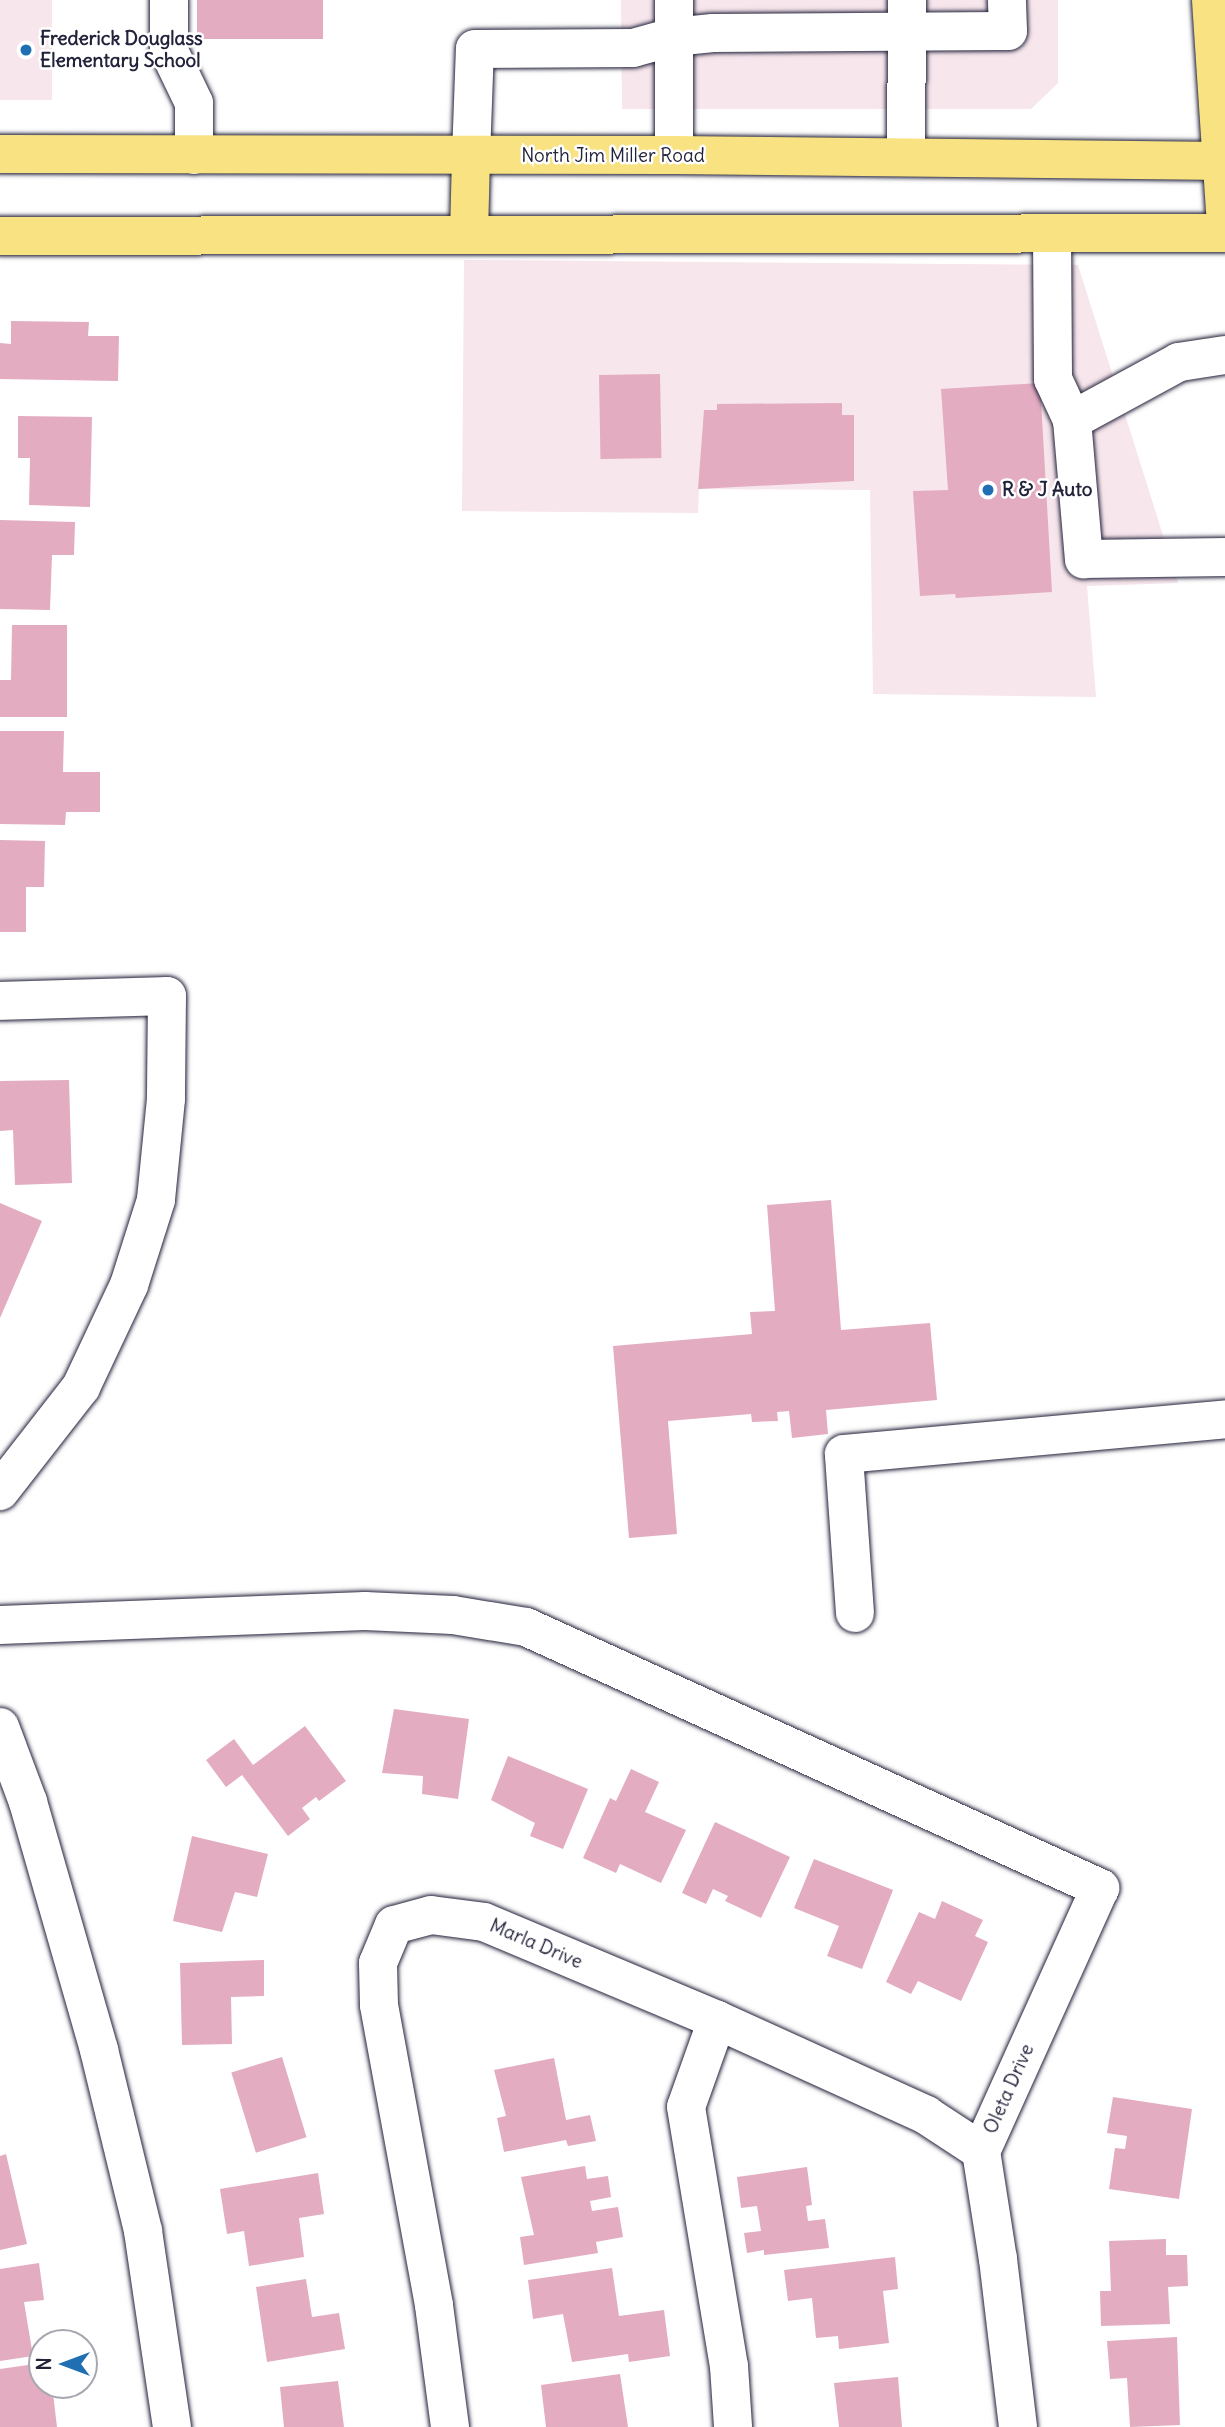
<!DOCTYPE html>
<style>
body{margin:0}
#map{position:relative;width:1225px;height:2427px;overflow:hidden;background:#fff;font-family:Delius,sans-serif}
div>[style]{position:absolute}
[style*='--x']{left:calc(var(--x)*1px);top:calc(var(--y)*1px);width:calc(var(--w)*1px);rotate:calc(var(--a)*1deg)}
.built>*{inset:0;background:#f7e6ec;transform-origin:0 0}
.building>*{inset:0;background:#e3acc1;transform-origin:0 0}
.roads{filter:drop-shadow(0 0 2px #22223b) drop-shadow(0 0 2px #22223b)}
.minor>*{height:38px;margin:-19px;padding:0 19px;transform-origin:19px;border-radius:19px;background:#fff}
.major>*{height:38px;margin:-19px;padding:0 19px;transform-origin:19px;border-radius:19px;background:#f8e281}
.dots>*{width:19px;height:19px;translate:-50% -50%;box-sizing:border-box;border:4px solid #fff;border-radius:50%}
span{translate:-50% -50%;white-space:nowrap;text-align:center;line-height:1.15;-webkit-text-stroke:5px #fff;paint-order:stroke}
.poi-label{font-size:19px;color:#22223b;font-weight:700}
.left{translate:0 -50%;text-align:left}
.street-label{font-size:19px;color:#22223b}
.north{position:absolute;left:28px;top:2329px;width:70px;height:70px;box-sizing:border-box;background:#fff;border:2px solid #a7a7b1;border-radius:50%;rotate:270deg;font-size:19px;font-weight:700;line-height:28px;text-align:center;color:#22223b}
.north::after{content:'';display:block;margin:auto;width:24px;height:32px;background:#1f6fb2;clip-path:polygon(50% 0,100% 100%,50% 72%,0 100%)}
</style>
<div id="map">
<div class="built">
<i style="left:0;top:0;width:52px;height:100px"></i>
<i style="clip-path:polygon(621px 0,1058px 0,1058px 83px,1031px 109px,622px 109px)"></i>
<i style="clip-path:polygon(464px 260px,1078px 265px,1178px 583px,1087px 586px,1096px 697px,873px 694px,870px 490px,699px 489px,698px 513px,462px 511px)"></i>
</div>
<div class="building">
<i style="left:197px;top:0;width:126px;height:39px"></i>
<i style="clip-path:polygon(11px 321px,89px 322px,88px 336px,119px 336px,118px 381px,0 379px,0 343px,11px 344px)"></i>
<i style="left:660px;top:374px;width:84px;height:61px;rotate:89deg"></i>
<i style="clip-path:polygon(1040px 383px,1052px 592px,956px 598px,955px 594px,920px 596px,913px 491px,948px 490px,941px 389px)"></i>
<i style="clip-path:polygon(842px 403px,842px 415px,854px 415px,854px 481px,698px 489px,704px 410px,717px 410px,717px 404px)"></i>
<i style="clip-path:polygon(18px 416px,92px 417px,90px 507px,29px 505px,30px 458px,18px 458px)"></i>
<i style="clip-path:polygon(0 520px,75px 522px,74px 555px,52px 555px,50px 610px,0 609px)"></i>
<i style="clip-path:polygon(12px 625px,67px 625px,67px 717px,0 717px,0 680px,11px 680px)"></i>
<i style="clip-path:polygon(0 731px,64px 731px,63px 772px,100px 772px,100px 812px,66px 812px,65px 825px,0 824px)"></i>
<i style="clip-path:polygon(0 840px,45px 841px,44px 887px,26px 887px,26px 932px,0 932px)"></i>
<i style="clip-path:polygon(69px 1080px,72px 1183px,15px 1185px,13px 1130px,0 1131px,0 1081px)"></i>
<i style="clip-path:polygon(831px 1200px,841px 1330px,930px 1323px,937px 1400px,826px 1410px,828px 1434px,792px 1438px,789px 1411px,777px 1412px,778px 1421px,752px 1422px,751px 1414px,668px 1421px,677px 1534px,629px 1538px,613px 1346px,752px 1334px,750px 1312px,775px 1311px,767px 1205px)"></i>
<i style="clip-path:polygon(0 1203px,42px 1221px,0 1318px)"></i>
<i style="clip-path:polygon(394px 1709px,469px 1719px,458px 1799px,422px 1794px,423px 1776px,382px 1773px)"></i>
<i style="clip-path:polygon(305px 1726px,346px 1781px,319px 1801px,316px 1797px,302px 1808px,310px 1819px,288px 1836px,242px 1775px,226px 1787px,206px 1760px,234px 1739px,253px 1765px)"></i>
<i style="clip-path:polygon(508px 1756px,588px 1789px,563px 1849px,530px 1836px,535px 1823px,491px 1800px)"></i>
<i style="clip-path:polygon(631px 1769px,659px 1782px,645px 1812px,686px 1830px,661px 1883px,620px 1864px,616px 1873px,583px 1858px,610px 1798px,616px 1801px)"></i>
<i style="clip-path:polygon(715px 1822px,790px 1857px,761px 1918px,725px 1901px,728px 1896px,713px 1889px,706px 1904px,682px 1893px)"></i>
<i style="clip-path:polygon(192px 1836px,268px 1854px,257px 1897px,235px 1892px,222px 1932px,173px 1921px)"></i>
<i style="clip-path:polygon(814px 1859px,893px 1890px,862px 1969px,827px 1956px,839px 1926px,794px 1908px)"></i>
<i style="clip-path:polygon(942px 1901px,983px 1920px,975px 1936px,988px 1942px,961px 2001px,918px 1981px,911px 1994px,886px 1982px,919px 1912px,935px 1919px)"></i>
<i style="clip-path:polygon(264px 1960px,264px 1996px,231px 1997px,232px 2044px,182px 2045px,180px 1963px)"></i>
<i style="left:282px;top:2057px;width:84px;height:53px;rotate:73deg"></i>
<i style="clip-path:polygon(554px 2058px,566px 2120px,590px 2115px,596px 2141px,568px 2146px,566px 2140px,504px 2152px,497px 2118px,506px 2116px,494px 2070px)"></i>
<i style="clip-path:polygon(1113px 2097px,1192px 2109px,1179px 2199px,1109px 2189px,1115px 2148px,1125px 2149px,1127px 2136px,1107px 2133px)"></i>
<i style="clip-path:polygon(6px 2154px,27px 2244px,0 2250px,0 2156px)"></i>
<i style="clip-path:polygon(585px 2166px,587px 2179px,608px 2176px,611px 2197px,590px 2201px,592px 2211px,618px 2207px,623px 2237px,596px 2242px,598px 2253px,524px 2265px,520px 2237px,534px 2235px,521px 2177px)"></i>
<i style="clip-path:polygon(807px 2167px,812px 2205px,806px 2206px,808px 2221px,825px 2219px,829px 2248px,764px 2255px,764px 2250px,747px 2253px,744px 2233px,761px 2231px,757px 2206px,741px 2208px,737px 2177px)"></i>
<i style="clip-path:polygon(318px 2173px,324px 2214px,299px 2218px,304px 2257px,249px 2266px,244px 2231px,227px 2234px,220px 2189px)"></i>
<i style="clip-path:polygon(1166px 2239px,1166px 2255px,1187px 2255px,1188px 2286px,1168px 2287px,1170px 2324px,1101px 2326px,1100px 2291px,1111px 2291px,1109px 2241px)"></i>
<i style="clip-path:polygon(895px 2257px,898px 2289px,883px 2291px,889px 2343px,839px 2349px,838px 2336px,816px 2338px,812px 2298px,788px 2301px,784px 2270px)"></i>
<i style="clip-path:polygon(39px 2263px,44px 2300px,24px 2302px,33px 2356px,0 2361px,0 2269px)"></i>
<i style="clip-path:polygon(612px 2268px,619px 2316px,664px 2310px,670px 2356px,629px 2362px,628px 2354px,572px 2362px,563px 2314px,533px 2319px,528px 2280px)"></i>
<i style="clip-path:polygon(306px 2279px,312px 2317px,339px 2313px,345px 2349px,267px 2362px,256px 2287px)"></i>
<i style="clip-path:polygon(1177px 2337px,1180px 2425px,1130px 2427px,1127px 2378px,1110px 2379px,1107px 2341px)"></i>
<i style="clip-path:polygon(42px 2363px,42px 2385px,52px 2385px,57px 2427px,0 2427px,0 2369px)"></i>
<i style="clip-path:polygon(620px 2374px,628px 2427px,546px 2427px,541px 2385px)"></i>
<i style="clip-path:polygon(898px 2377px,902px 2427px,839px 2427px,834px 2383px)"></i>
<i style="clip-path:polygon(338px 2381px,344px 2427px,284px 2427px,280px 2387px)"></i>
</div>
<div class="roads">
<div class="minor">
<i style="--x:169;--y:0;--w:51;--a:90"></i>
<i style="--x:169;--y:51;--w:58;--a:64.3"></i>
<i style="--x:194;--y:103;--w:52;--a:90"></i>
<i style="--x:674;--y:0;--w:155;--a:90"></i>
<i style="--x:471;--y:156;--w:107;--a:-87.9"></i>
<i style="--x:475;--y:49;--w:158;--a:-0.4"></i>
<i style="--x:633;--y:48;--w:41;--a:-15.4"></i>
<i style="--x:673;--y:37;--w:40;--a:-5.7"></i>
<i style="--x:713;--y:33;--w:295;--a:-0.4"></i>
<i style="--x:1008;--y:31;--w:31;--a:-92"></i>
<i style="--x:906;--y:157;--w:157;--a:-89.6"></i>
<i style="--x:1052;--y:234;--w:145;--a:89.6"></i>
<i style="--x:1053;--y:379;--w:45;--a:65.1"></i>
<i style="--x:1225;--y:355;--w:47;--a:171.3"></i>
<i style="--x:1179;--y:362;--w:122;--a:151.5"></i>
<i style="--x:1072;--y:420;--w:140;--a:85.1"></i>
<i style="--x:1084;--y:559;--w:141;--a:-0.8"></i>
<i style="--x:0;--y:1001;--w:167;--a:-1.7"></i>
<i style="--x:167;--y:996;--w:103;--a:90.6"></i>
<i style="--x:166;--y:1099;--w:101;--a:95.7"></i>
<i style="--x:156;--y:1200;--w:89;--a:107.6"></i>
<i style="--x:129;--y:1285;--w:113;--a:115.2"></i>
<i style="--x:81;--y:1387;--w:132;--a:127.9"></i>
<i style="--x:855;--y:1613;--w:159;--a:-94"></i>
<i style="--x:844;--y:1454;--w:383;--a:-5.2"></i>
<i style="--x:0;--y:1625;--w:365;--a:-2.2"></i>
<i style="--x:365;--y:1611;--w:88;--a:2.6"></i>
<i style="--x:453;--y:1615;--w:74;--a:9.3"></i>
<i style="--x:526;--y:1627;--w:631;--a:24.45"></i>
<i style="--x:1100;--y:1888;--w:289;--a:114.3"></i>
<i style="--x:981;--y:2151;--w:109;--a:81.1"></i>
<i style="--x:998;--y:2259;--w:169;--a:83.2"></i>
<i style="--x:0;--y:1727;--w:80;--a:69.5"></i>
<i style="--x:28;--y:1802;--w:258;--a:74"></i>
<i style="--x:99;--y:2050;--w:186;--a:76.3"></i>
<i style="--x:143;--y:2231;--w:198;--a:81.6"></i>
<i style="--x:717;--y:2020;--w:92;--a:109.6"></i>
<i style="--x:686;--y:2107;--w:263;--a:80.6"></i>
<i style="--x:729;--y:2366;--w:61;--a:86.2"></i>
<i style="--x:450;--y:2427;--w:123;--a:-97.5"></i>
<i style="--x:434;--y:2305;--w:305;--a:-100.4"></i>
<i style="--x:379;--y:2005;--w:42;--a:-91.4"></i>
<i style="--x:378;--y:1963;--w:41;--a:-67.2"></i>
<i style="--x:394;--y:1925;--w:38;--a:-15"></i>
<i style="--x:431;--y:1915;--w:53;--a:7.5"></i>
<i style="--x:484;--y:1922;--w:253;--a:22.8"></i>
<i style="--x:717;--y:2020;--w:230;--a:24.4"></i>
<i style="--x:926;--y:2115;--w:66;--a:33.2"></i>
</div>
<div class="major">
<i style="--x:1211;--y:0;--w:212;--a:86.2"></i>
<i style="--x:0;--y:154;--w:674;--a:0.09"></i>
<i style="--x:674;--y:155;--w:551;--a:0.62"></i>
<i style="--x:469;--y:234;--w:78;--a:-88.5"></i>
<i style="--x:0;--y:236;--w:1225;--a:-0.14"></i>
</div>
</div>
<div class="dots">
<i style="left:26px;top:50px;background:#1f6fb2"></i>
<i style="left:988px;top:490px;background:#1f6fb2"></i>
</div>
<div class="poi-label">
<span class="left" style="left:40px;top:50px">Frederick Douglass<br>Elementary School</span>
<span class="left" style="left:1002px;top:490px">R &amp; J Auto</span>
</div>
<div class="street-label">
<span style="left:613px;top:156px">North Jim Miller Road</span>
<span style="left:536px;top:1944px;rotate:23deg">Marla Drive</span>
<span style="left:1009px;top:2089px;rotate:-66deg">Oleta Drive</span>
</div>
<div class="north">N</div>
</div>
